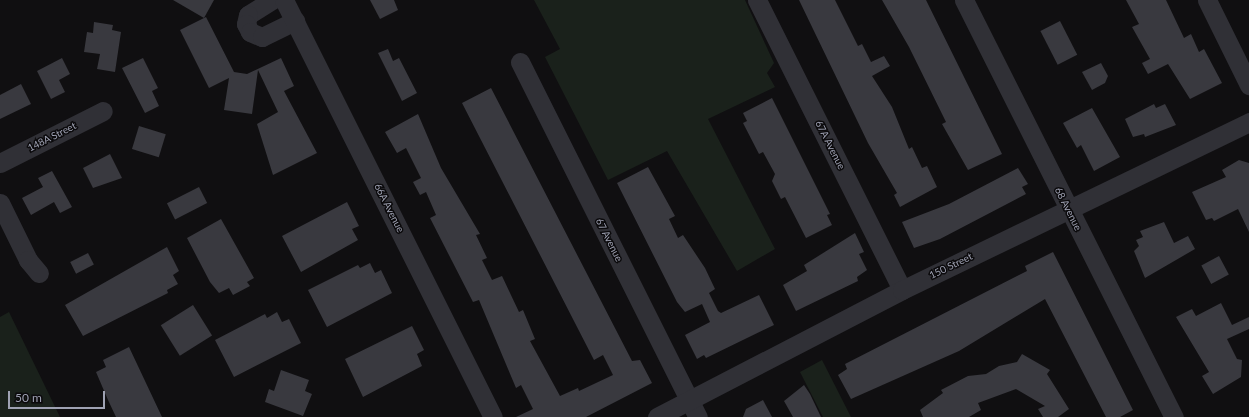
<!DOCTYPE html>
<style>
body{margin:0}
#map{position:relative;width:1249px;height:417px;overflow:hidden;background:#100f11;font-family:Lato,sans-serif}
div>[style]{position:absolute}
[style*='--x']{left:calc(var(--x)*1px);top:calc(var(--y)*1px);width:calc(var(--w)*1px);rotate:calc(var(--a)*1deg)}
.green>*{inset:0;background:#1a211b}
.building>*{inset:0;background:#39393f;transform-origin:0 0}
.minor>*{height:19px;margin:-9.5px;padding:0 9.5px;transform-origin:9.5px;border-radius:9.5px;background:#303036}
span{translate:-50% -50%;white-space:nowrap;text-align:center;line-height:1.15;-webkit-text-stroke:3px #0b0a0c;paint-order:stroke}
.street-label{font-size:10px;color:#9fa2b3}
.scale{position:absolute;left:8px;top:391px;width:97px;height:18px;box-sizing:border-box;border:2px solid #9fa2b3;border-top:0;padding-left:5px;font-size:12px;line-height:14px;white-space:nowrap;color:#9fa2b3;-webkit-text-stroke:3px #0b0a0c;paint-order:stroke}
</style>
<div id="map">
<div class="green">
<i style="clip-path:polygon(534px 0,745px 0,774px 63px,767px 73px,775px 87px,708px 119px,775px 249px,737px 271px,667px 151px,608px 180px,545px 57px,560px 49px)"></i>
<i style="clip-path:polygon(9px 312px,60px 417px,0 417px,0 317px)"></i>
<i style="clip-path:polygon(822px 360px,851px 417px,823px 417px,800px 372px)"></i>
</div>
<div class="building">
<i style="clip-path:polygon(173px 0,214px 0,204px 18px)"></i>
<i style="clip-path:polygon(370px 0,394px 0,398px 10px,380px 19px)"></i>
<i style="clip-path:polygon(799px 0,835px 0,858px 46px,862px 44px,871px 62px,884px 56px,890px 66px,872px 76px,892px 107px,909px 149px,912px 147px,922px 168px,927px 166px,937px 187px,900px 207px,894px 195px,897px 193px,868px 143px)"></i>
<i style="clip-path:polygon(882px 0,926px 0,1002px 154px,968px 170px,942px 124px,946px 122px,909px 47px)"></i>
<i style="clip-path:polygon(1126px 0,1166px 0,1184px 38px,1191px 34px,1199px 52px,1204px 49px,1222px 83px,1190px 99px,1168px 64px,1148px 74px,1142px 63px,1150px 59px,1132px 27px,1139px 24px)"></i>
<i style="clip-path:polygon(206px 17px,234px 72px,247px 74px,281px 58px,294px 86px,284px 91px,317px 153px,273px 175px,257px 124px,278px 112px,258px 70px,252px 114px,224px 110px,229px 78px,209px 88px,180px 30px)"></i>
<i style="left:1060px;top:21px;width:38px;height:22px;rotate:63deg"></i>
<i style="clip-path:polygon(94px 22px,113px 25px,112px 30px,121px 32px,115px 72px,97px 69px,100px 54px,84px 52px,87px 32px,93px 33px)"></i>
<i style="clip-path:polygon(388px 49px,393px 61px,399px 58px,417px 93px,402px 101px,378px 53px)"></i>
<i style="clip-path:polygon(62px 58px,70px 74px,59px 80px,65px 92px,51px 99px,37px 71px)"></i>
<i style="clip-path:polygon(143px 58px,158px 88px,152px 91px,159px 106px,145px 113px,122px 68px)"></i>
<i style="clip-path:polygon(1101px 63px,1108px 76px,1105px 83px,1092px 90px,1082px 72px)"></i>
<i style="clip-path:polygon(21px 84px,31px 104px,0 119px,0 95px)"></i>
<i style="clip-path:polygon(491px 88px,632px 361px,640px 360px,652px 383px,586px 417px,516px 417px,533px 409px,521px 385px,516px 388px,479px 300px,473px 302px,430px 218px,436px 215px,426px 192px,420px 195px,413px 182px,421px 178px,406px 148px,397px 153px,385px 132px,418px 114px,441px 168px,480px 234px,476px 235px,487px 258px,482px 260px,492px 280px,502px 276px,519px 312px,523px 310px,535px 339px,530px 341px,560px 396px,578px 388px,579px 391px,613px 375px,603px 355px,594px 360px,462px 103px)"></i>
<i style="clip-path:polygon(772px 98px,830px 214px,827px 215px,832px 225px,806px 238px,785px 197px,781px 199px,772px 181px,775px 174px,763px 152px,759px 154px,743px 123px,747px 121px,743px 113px)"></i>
<i style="clip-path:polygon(1154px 104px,1156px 108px,1165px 104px,1176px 125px,1145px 137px,1144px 134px,1133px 137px,1125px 119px)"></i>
<i style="clip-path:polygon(1092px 108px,1120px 157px,1094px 171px,1081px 145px,1077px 148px,1063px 123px)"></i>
<i style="left:139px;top:126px;width:28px;height:24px;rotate:17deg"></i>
<i style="clip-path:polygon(110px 154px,122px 178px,93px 188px,83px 168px)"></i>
<i style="clip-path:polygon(1239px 160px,1249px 163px,1249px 232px,1238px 209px,1214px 221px,1212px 218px,1206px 220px,1192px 192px,1226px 177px,1222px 170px)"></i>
<i style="clip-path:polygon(648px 167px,675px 216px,669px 219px,678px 238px,683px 235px,705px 268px,715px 289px,709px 293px,718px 311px,721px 313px,759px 295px,774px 325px,706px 358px,704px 355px,697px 359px,685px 335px,710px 322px,702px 304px,685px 312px,677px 302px,617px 183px)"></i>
<i style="clip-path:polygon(1018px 168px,1028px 184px,1022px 187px,1026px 194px,940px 239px,914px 248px,902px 222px,949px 204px)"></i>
<i style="clip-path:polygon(52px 171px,72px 207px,60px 213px,54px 202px,31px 215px,22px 198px,43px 187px,38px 178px)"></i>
<i style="left:199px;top:187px;width:18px;height:36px;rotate:63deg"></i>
<i style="clip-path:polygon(347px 202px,359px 226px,352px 229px,358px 240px,301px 272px,282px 236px)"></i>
<i style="clip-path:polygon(221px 219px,254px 278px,247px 282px,250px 286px,233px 295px,229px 288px,219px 293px,210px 282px,187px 238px)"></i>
<i style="clip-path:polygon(1164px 222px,1174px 243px,1188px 236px,1195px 249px,1145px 278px,1134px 251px,1139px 246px,1136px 240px,1143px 237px,1140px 231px)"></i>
<i style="clip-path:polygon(855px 233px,864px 252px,859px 254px,867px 270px,857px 277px,858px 281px,796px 311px,783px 285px,807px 271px,804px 265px)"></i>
<i style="clip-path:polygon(167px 247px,179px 271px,173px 275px,178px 284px,167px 290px,168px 293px,83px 336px,65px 305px)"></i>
<i style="clip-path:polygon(1053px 252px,1133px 410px,1120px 417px,1106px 417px,1045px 299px,959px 351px,851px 399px,838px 375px,847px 369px,845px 364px,1027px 271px,1025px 266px)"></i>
<i style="left:88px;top:253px;width:13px;height:20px;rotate:63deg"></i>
<i style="left:1219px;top:256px;width:21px;height:20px;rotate:62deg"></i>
<i style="clip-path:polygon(370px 263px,375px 273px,381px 270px,392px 293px,327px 327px,308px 290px,358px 265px,360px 268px)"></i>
<i style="clip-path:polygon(1221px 303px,1232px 325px,1249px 317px,1249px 329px,1227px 339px,1237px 359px,1242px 360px,1241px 377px,1213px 394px,1202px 376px,1209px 372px,1176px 317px,1192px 309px,1196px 316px)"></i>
<i style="left:193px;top:305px;width:36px;height:38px;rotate:58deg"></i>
<i style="clip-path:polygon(277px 312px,282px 322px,289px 319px,301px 343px,234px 377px,215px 340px,265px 314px,267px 318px)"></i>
<i style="clip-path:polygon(412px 326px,424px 350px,417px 354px,422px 366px,363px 397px,345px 359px)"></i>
<i style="clip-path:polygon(129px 347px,162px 417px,116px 417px,108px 400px,96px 372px,106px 367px,103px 360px)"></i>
<i style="clip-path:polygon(1022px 354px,1050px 370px,1047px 374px,1069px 409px,1058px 417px,1043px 417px,1038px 409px,1045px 406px,1016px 389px,978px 403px,981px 410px,969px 417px,923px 417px,920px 410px,943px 393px,941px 390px,968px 376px,986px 374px,999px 366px,1017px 362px)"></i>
<i style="clip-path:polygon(281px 370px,309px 380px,305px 391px,312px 394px,303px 416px,265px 402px,269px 389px,274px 391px)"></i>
<i style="clip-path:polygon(804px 385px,810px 394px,821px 417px,793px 417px,784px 401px)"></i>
<i style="clip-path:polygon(763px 400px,772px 417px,743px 417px,746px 409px)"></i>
</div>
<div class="minor">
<i style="--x:272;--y:0;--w:28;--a:148"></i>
<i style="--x:248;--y:15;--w:9;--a:103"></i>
<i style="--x:246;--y:24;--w:9;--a:63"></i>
<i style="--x:250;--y:32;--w:13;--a:23"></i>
<i style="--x:262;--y:37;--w:37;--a:-26"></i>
<i style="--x:284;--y:0;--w:466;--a:63.4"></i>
<i style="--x:757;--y:0;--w:324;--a:63.4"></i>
<i style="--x:964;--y:0;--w:467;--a:63.3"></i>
<i style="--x:1207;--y:0;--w:95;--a:63.7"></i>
<i style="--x:520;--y:62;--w:397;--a:63.4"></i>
<i style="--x:0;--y:163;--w:115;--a:-26.8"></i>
<i style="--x:0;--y:203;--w:64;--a:63.8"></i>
<i style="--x:28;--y:260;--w:17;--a:50"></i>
<i style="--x:657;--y:417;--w:276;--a:-27.4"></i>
<i style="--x:902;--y:290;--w:386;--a:-25.8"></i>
</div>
<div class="street-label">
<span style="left:52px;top:137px;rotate:-27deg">148A Street</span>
<span style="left:830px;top:145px;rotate:63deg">67A Avenue</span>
<span style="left:389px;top:208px;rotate:63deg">66A Avenue</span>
<span style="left:1068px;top:209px;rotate:63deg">68 Avenue</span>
<span style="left:609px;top:240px;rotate:63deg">67 Avenue</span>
<span style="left:951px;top:266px;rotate:-26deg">150 Street</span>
</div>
<div class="scale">50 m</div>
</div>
